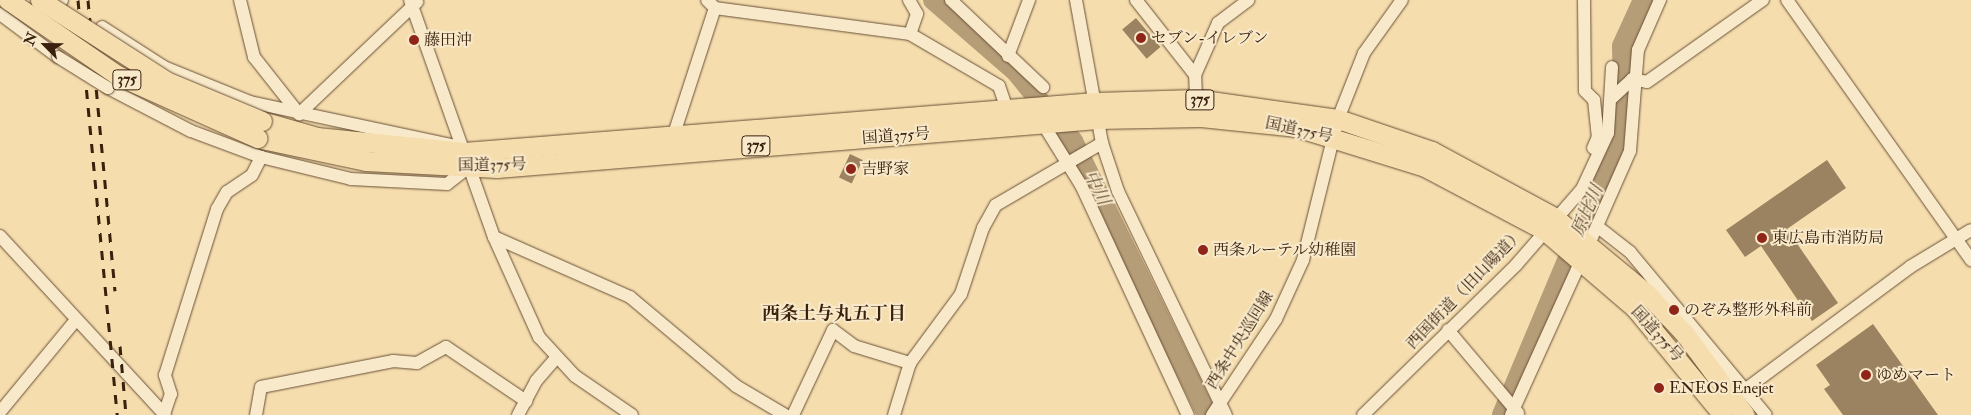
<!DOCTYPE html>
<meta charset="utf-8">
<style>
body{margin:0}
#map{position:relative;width:1971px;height:415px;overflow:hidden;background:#f5ddae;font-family:"IM FELL Double Pica","Noto Serif JP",serif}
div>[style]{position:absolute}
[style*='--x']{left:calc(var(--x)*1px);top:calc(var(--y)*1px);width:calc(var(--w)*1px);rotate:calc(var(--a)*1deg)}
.river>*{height:20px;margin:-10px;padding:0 10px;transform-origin:10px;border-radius:10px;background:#b59d78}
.building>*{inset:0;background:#9b8361;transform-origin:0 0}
.roads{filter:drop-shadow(0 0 1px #695036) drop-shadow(0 0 1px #695036)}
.minor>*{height:12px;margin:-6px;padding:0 6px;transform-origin:6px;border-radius:6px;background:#f8e9ca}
.highway>*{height:19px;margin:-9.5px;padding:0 9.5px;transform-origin:9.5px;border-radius:9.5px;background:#f5ddae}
.rail>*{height:3px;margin-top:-1.5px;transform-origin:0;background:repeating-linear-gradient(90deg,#3a210e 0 9px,transparent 0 18px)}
.bridges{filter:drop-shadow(0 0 1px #695036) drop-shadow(0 0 1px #695036)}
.minor-bridge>*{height:12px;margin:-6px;padding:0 6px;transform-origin:6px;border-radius:6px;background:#f8e9ca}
.highway-bridge>*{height:19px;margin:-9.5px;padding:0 9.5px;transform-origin:9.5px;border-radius:9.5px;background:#f5ddae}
.dots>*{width:14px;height:14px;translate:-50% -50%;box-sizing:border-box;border:2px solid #f8e9ca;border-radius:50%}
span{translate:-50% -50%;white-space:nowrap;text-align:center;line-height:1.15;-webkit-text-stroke:4px #f8e9ca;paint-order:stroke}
.shield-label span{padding:1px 4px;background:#f8e9ca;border:1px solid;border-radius:4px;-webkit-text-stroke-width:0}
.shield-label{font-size:15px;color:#3a210e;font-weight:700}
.poi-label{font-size:16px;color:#3a210e}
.left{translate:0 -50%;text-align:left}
.street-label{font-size:16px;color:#3a210e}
.water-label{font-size:18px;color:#654c33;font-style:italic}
.neighbourhood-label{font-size:18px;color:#3a210e;font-weight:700}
.north{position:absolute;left:20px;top:20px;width:50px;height:50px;-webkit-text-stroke:4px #f8e9ca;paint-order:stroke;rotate:293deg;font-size:14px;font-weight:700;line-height:20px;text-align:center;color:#3a210e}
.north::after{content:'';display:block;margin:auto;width:18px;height:22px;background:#3a210e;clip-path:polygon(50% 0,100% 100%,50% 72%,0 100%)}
</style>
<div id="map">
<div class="river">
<i style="--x:933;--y:0;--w:108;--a:40.9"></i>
<i style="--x:1015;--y:71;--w:91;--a:50.4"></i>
<i style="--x:1073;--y:141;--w:305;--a:63.9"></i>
<i style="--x:1502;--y:415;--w:296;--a:-67.2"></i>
<i style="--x:1617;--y:142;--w:40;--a:-81.5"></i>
<i style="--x:1623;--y:102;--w:56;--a:-91"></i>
<i style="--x:1622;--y:46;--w:51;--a:-65.5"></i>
</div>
<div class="building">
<i style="left:1136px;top:18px;width:38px;height:18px;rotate:50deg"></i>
<i style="left:850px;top:154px;width:14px;height:26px;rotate:25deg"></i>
<i style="clip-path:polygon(1827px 160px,1846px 188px,1787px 229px,1838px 303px,1812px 321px,1761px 246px,1745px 257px,1726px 230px)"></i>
<i style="clip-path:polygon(1873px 324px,1938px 415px,1843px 415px,1824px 389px,1830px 385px,1816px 365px)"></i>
</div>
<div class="roads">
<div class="minor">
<i style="--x:240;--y:0;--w:59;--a:76.2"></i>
<i style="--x:254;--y:57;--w:73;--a:51.7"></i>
<i style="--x:410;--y:0;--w:251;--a:70.5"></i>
<i style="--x:494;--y:237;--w:110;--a:65.8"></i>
<i style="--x:539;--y:337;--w:53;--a:47.3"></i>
<i style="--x:575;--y:376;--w:69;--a:34.4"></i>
<i style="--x:909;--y:0;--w:16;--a:60"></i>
<i style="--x:917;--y:14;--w:21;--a:109"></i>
<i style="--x:951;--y:0;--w:127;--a:43.4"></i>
<i style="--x:1076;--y:0;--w:145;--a:79.7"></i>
<i style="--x:1102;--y:143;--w:51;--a:71.6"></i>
<i style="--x:1118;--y:191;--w:249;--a:64.3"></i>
<i style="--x:1136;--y:0;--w:95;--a:51.8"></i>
<i style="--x:1584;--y:0;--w:91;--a:89.4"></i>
<i style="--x:1585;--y:91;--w:13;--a:45"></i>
<i style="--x:1594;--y:100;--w:37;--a:84"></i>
<i style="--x:1598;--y:137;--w:12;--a:114"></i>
<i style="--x:1787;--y:0;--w:319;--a:54.7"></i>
<i style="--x:715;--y:8;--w:197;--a:7.6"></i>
<i style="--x:910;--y:34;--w:103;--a:30.3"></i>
<i style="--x:999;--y:86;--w:28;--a:71"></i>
<i style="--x:0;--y:14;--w:72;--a:36.6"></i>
<i style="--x:53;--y:17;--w:19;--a:-62"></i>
<i style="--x:102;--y:27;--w:74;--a:32.8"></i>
<i style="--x:164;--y:67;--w:93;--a:22.1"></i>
<i style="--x:250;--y:102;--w:206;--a:12.1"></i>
<i style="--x:1008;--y:56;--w:60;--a:-69.4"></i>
<i style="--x:108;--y:88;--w:93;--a:27.4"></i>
<i style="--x:191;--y:131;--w:75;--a:20.4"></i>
<i style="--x:261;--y:157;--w:93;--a:13.7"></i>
<i style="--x:351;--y:179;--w:96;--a:3"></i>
<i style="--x:447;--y:184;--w:28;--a:-38"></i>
<i style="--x:1613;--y:97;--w:26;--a:-43"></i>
<i style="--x:1632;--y:79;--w:15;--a:11"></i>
<i style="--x:1647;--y:82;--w:142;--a:-35.3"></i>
<i style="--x:1196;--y:99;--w:24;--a:-92"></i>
<i style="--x:1195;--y:75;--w:57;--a:-66.1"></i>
<i style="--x:1218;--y:23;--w:38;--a:-37"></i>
<i style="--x:299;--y:114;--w:163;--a:-43.5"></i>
<i style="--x:1043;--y:124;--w:72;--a:58.1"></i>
<i style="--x:1081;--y:185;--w:254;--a:65.1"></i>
<i style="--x:673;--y:137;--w:136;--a:-72"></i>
<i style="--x:715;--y:8;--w:11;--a:-135"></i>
<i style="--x:1598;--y:227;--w:41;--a:38"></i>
<i style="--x:1630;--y:252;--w:212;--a:50.2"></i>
<i style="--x:0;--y:236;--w:243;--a:47.3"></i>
<i style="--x:494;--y:237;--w:149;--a:23.8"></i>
<i style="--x:630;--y:297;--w:138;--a:40"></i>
<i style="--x:736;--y:386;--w:57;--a:30.6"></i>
<i style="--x:1589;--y:244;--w:102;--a:-66.2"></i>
<i style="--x:1630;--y:151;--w:101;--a:-85.5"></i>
<i style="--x:1638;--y:50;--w:55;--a:-66.3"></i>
<i style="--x:1448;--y:330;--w:109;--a:49.9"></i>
<i style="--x:1727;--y:403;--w:228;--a:-36.6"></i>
<i style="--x:1910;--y:267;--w:71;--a:-31.2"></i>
<i style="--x:0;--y:412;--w:118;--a:-50.5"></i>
<i style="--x:164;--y:414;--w:21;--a:-71"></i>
<i style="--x:171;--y:394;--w:20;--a:-108"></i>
<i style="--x:165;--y:375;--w:174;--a:-72.6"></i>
<i style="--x:217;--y:209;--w:20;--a:-60"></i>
<i style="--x:227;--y:192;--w:30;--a:-34"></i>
<i style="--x:252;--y:175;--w:20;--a:-63"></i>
<i style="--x:256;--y:415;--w:28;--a:-80"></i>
<i style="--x:261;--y:387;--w:135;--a:-11.1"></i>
<i style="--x:393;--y:361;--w:24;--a:5"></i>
<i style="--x:417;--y:363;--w:33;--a:-29"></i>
<i style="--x:446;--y:347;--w:97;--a:34"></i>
<i style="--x:518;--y:415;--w:38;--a:-62"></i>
<i style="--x:536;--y:381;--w:30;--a:-49"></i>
<i style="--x:793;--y:415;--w:94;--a:-64.8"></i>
<i style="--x:833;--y:330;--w:26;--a:37"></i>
<i style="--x:854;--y:346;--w:59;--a:16.9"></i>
<i style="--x:894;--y:415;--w:54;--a:-72.9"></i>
<i style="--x:910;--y:363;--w:86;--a:-53.5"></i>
<i style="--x:961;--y:294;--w:70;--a:-71.6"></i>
<i style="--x:983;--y:228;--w:26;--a:-61"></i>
<i style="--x:996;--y:205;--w:123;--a:-30.3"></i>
<i style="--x:1212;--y:415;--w:115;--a:-56.3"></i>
<i style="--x:1276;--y:319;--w:65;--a:-65.4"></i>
<i style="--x:1303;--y:260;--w:145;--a:-76.1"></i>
<i style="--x:1338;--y:119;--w:71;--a:-68.5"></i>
<i style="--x:1364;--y:53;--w:65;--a:-54.4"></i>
<i style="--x:1363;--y:415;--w:214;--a:-44.4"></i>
<i style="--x:1516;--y:265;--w:101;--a:-49"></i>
<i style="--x:1582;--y:189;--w:62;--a:-65.1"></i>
<i style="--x:1608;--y:133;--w:66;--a:-86.5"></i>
<i style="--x:1511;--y:415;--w:169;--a:-65.6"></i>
</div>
<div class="highway">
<i style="--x:262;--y:121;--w:57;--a:16.2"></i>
<i style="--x:317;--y:137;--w:148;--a:5.8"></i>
<i style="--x:464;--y:152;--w:633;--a:-4.53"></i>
<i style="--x:1095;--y:102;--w:101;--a:-1.7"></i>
<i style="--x:1196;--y:99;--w:143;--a:8"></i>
<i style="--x:1338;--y:119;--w:99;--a:18.8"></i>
<i style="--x:1432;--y:151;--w:139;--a:28.4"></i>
<i style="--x:1554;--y:217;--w:121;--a:39.6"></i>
<i style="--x:1647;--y:294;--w:54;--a:46.5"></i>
<i style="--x:1684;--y:333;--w:102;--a:53.4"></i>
<i style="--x:257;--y:138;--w:111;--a:11.9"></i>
<i style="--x:366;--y:161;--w:131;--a:3.1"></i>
<i style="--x:497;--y:168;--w:602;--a:-4.67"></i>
<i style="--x:1097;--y:119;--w:104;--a:-1.1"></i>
<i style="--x:1201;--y:117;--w:96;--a:6"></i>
<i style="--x:1296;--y:127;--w:135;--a:17.2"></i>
<i style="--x:1425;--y:167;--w:135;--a:27.9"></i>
<i style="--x:1544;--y:230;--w:120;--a:40.6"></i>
<i style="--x:1635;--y:308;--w:139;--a:50.6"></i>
</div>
</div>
<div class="rail">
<i style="--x:78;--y:0;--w:417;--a:84.6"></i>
<i style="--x:88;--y:0;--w:292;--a:84.7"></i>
<i style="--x:120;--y:346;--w:69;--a:85"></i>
</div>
<div class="bridges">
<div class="minor-bridge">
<i style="--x:58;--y:57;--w:59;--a:31.8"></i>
</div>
<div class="highway-bridge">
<i style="--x:8;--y:0;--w:132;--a:34.5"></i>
<i style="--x:117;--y:75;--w:154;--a:24.2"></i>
<i style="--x:40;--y:0;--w:150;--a:32.7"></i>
<i style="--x:166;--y:81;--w:104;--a:22.6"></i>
</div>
</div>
<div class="dots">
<i style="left:1141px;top:38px;background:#8f2418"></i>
<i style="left:414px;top:40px;background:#8f2418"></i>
<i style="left:851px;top:169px;background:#8f2418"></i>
<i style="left:1762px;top:238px;background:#8f2418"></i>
<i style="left:1203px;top:250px;background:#8f2418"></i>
<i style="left:1674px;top:310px;background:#8f2418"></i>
<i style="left:1866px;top:375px;background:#8f2418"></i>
<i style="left:1659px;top:388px;background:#8f2418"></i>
</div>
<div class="shield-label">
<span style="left:127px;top:80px">375</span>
<span style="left:1200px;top:100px">375</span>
<span style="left:756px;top:146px">375</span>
</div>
<div class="poi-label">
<span class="left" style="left:1151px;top:38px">セブン-イレブン</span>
<span class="left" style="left:424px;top:40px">藤田沖</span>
<span class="left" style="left:861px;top:169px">吉野家</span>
<span class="left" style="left:1772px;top:238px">東広島市消防局</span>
<span class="left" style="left:1213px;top:250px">西条ルーテル幼稚園</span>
<span class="left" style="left:1684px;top:310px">のぞみ整形外科前</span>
<span class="left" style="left:1876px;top:375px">ゆめマート</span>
<span class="left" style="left:1669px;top:388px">ENEOS Enejet</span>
</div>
<div class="street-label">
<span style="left:1299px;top:130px;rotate:12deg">国道375号</span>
<span style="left:896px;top:136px;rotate:-4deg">国道375号</span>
<span style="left:492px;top:165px;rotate:-1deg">国道375号</span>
<span style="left:1465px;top:289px;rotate:-46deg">西国街道（旧山陽道）</span>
<span style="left:1657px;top:334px;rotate:48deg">国道375号</span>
<span style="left:1240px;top:340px;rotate:-58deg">西条中央巡回線</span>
</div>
<div class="water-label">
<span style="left:1096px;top:188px;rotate:64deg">中川</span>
<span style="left:1588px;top:211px;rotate:-67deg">原比川</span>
</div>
<div class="neighbourhood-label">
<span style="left:834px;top:314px">西条土与丸五丁目</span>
</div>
<div class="north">N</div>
</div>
